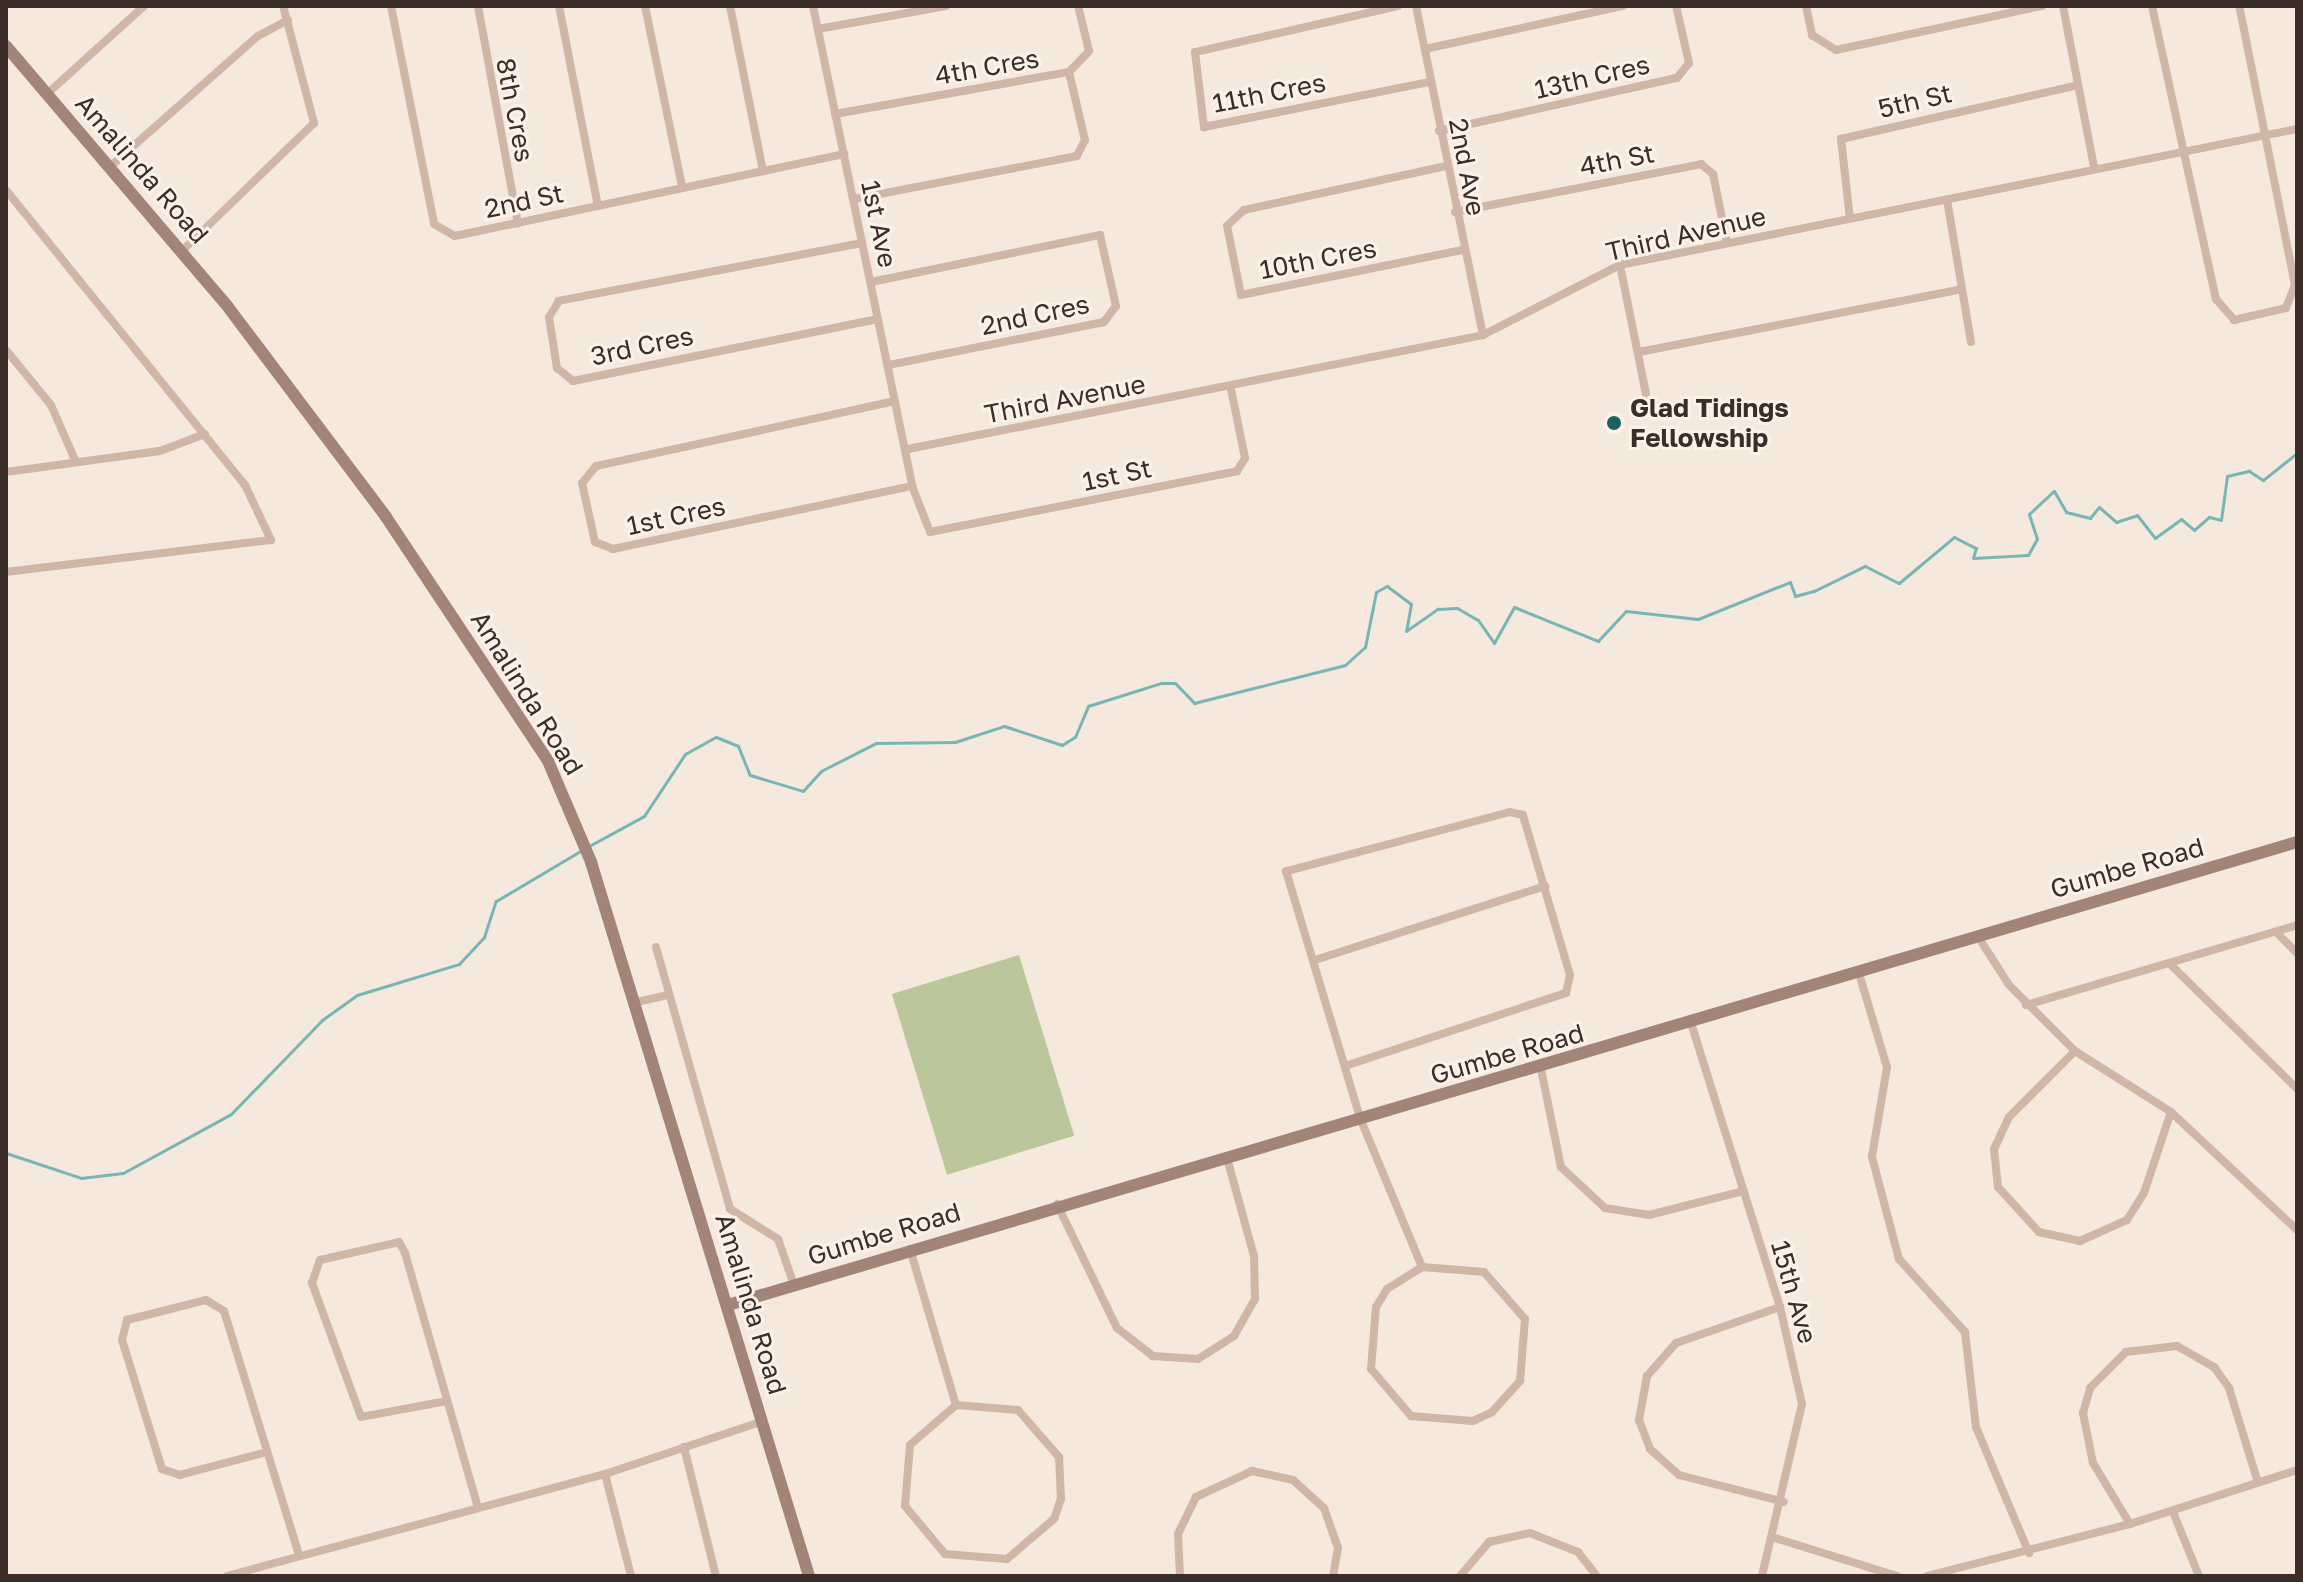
<!DOCTYPE html>
<style>
body{margin:0}
#map{position:relative;width:2303px;height:1582px;overflow:hidden;background:#f5e8dd;font-family:"Golos Text",sans-serif}
div>[style]{position:absolute}
[style*='--x']{left:calc(var(--x)*1px);top:calc(var(--y)*1px);width:calc(var(--w)*1px);rotate:calc(var(--a)*1deg)}
.green>*{inset:0;background:#bcc69b;transform-origin:0 0}
.stream>*{height:3px;margin:-1.5px;padding:0 1.5px;transform-origin:1.5px;border-radius:1.5px;background:#78b6b3}
.street>*{height:8px;margin:-4px;padding:0 4px;transform-origin:4px;border-radius:4px;background:#cfb6a7}
.secondary>*{height:12px;margin:-6px;padding:0 6px;transform-origin:6px;border-radius:6px;background:#a38478}
.dots>*{width:22px;height:22px;translate:-50% -50%;box-sizing:border-box;border:4px solid #fcf2ea;border-radius:50%}
span{translate:-50% -50%;white-space:nowrap;text-align:center;line-height:1.15;-webkit-text-stroke:6px #fcf2ea;paint-order:stroke}
.street-label{font-size:26px;color:#3b2d28}
.poi-label{font-size:26px;color:#3b2d28;font-weight:700}
.left{translate:0 -50%;text-align:left}
.frame{position:absolute;inset:0;border:8px solid #3b2d28;pointer-events:none}
</style>
<div id="map">
<div class="green">
<i style="left:1019px;top:955px;width:189px;height:133px;rotate:73deg"></i>
</div>
<div class="stream">
<i style="--x:589;--y:846;--w:63;--a:-28.6"></i>
<i style="--x:644;--y:816;--w:74;--a:-56.5"></i>
<i style="--x:685;--y:754;--w:35;--a:-29"></i>
<i style="--x:716;--y:737;--w:24;--a:22"></i>
<i style="--x:738;--y:746;--w:31;--a:68"></i>
<i style="--x:750;--y:775;--w:55;--a:16.8"></i>
<i style="--x:803;--y:791;--w:27;--a:-48"></i>
<i style="--x:821;--y:771;--w:62;--a:-27"></i>
<i style="--x:876;--y:743;--w:79;--a:-0.7"></i>
<i style="--x:955;--y:742;--w:52;--a:-18.1"></i>
<i style="--x:1004;--y:726;--w:61;--a:18.1"></i>
<i style="--x:1062;--y:745;--w:15;--a:-32"></i>
<i style="--x:1075;--y:737;--w:34;--a:-67"></i>
<i style="--x:1088;--y:706;--w:77;--a:-17.5"></i>
<i style="--x:1161;--y:683;--w:14;--a:0"></i>
<i style="--x:1175;--y:683;--w:28;--a:46"></i>
<i style="--x:1194;--y:703;--w:156;--a:-14.1"></i>
<i style="--x:1345;--y:665;--w:27;--a:-42"></i>
<i style="--x:1365;--y:647;--w:56;--a:-78.7"></i>
<i style="--x:1376;--y:592;--w:13;--a:-29"></i>
<i style="--x:1387;--y:586;--w:30;--a:37"></i>
<i style="--x:1411;--y:604;--w:27;--a:100"></i>
<i style="--x:1406;--y:631;--w:39;--a:-35"></i>
<i style="--x:1438;--y:609;--w:19;--a:-3"></i>
<i style="--x:1457;--y:608;--w:24;--a:30"></i>
<i style="--x:1478;--y:620;--w:28;--a:55"></i>
<i style="--x:1494;--y:643;--w:41;--a:-60.9"></i>
<i style="--x:1514;--y:607;--w:91;--a:22"></i>
<i style="--x:1598;--y:641;--w:41;--a:-47"></i>
<i style="--x:1626;--y:611;--w:72;--a:6.3"></i>
<i style="--x:1698;--y:619;--w:99;--a:-21.9"></i>
<i style="--x:1790;--y:582;--w:15;--a:70"></i>
<i style="--x:1795;--y:596;--w:20;--a:-15"></i>
<i style="--x:1814;--y:591;--w:57;--a:-26.1"></i>
<i style="--x:1865;--y:566;--w:38;--a:27"></i>
<i style="--x:1899;--y:583;--w:72;--a:-39.9"></i>
<i style="--x:1954;--y:537;--w:25;--a:27"></i>
<i style="--x:1976;--y:548;--w:10;--a:107"></i>
<i style="--x:1973;--y:558;--w:55;--a:-3.1"></i>
<i style="--x:2028;--y:555;--w:18;--a:-61"></i>
<i style="--x:2037;--y:539;--w:26;--a:-108"></i>
<i style="--x:2029;--y:514;--w:34;--a:-43"></i>
<i style="--x:2054;--y:491;--w:24;--a:60"></i>
<i style="--x:2066;--y:512;--w:25;--a:14"></i>
<i style="--x:2090;--y:518;--w:14;--a:-51"></i>
<i style="--x:2099;--y:507;--w:23;--a:41"></i>
<i style="--x:2116;--y:522;--w:22;--a:-18"></i>
<i style="--x:2137;--y:515;--w:29;--a:52"></i>
<i style="--x:2155;--y:538;--w:32;--a:-36"></i>
<i style="--x:2181;--y:519;--w:17;--a:40"></i>
<i style="--x:2194;--y:530;--w:20;--a:-41"></i>
<i style="--x:2209;--y:517;--w:12;--a:14"></i>
<i style="--x:2221;--y:520;--w:44;--a:-82.2"></i>
<i style="--x:2227;--y:476;--w:23;--a:-13"></i>
<i style="--x:2249;--y:471;--w:17;--a:33"></i>
<i style="--x:2263;--y:480;--w:43;--a:-38.5"></i>
<i style="--x:6;--y:1153;--w:79;--a:18.4"></i>
<i style="--x:81;--y:1178;--w:42;--a:-6.8"></i>
<i style="--x:123;--y:1173;--w:123;--a:-28.6"></i>
<i style="--x:231;--y:1114;--w:131;--a:-45.9"></i>
<i style="--x:322;--y:1020;--w:43;--a:-35.5"></i>
<i style="--x:357;--y:995;--w:107;--a:-16.9"></i>
<i style="--x:459;--y:964;--w:37;--a:-47"></i>
<i style="--x:484;--y:937;--w:38;--a:-72"></i>
<i style="--x:496;--y:901;--w:100;--a:-30.7"></i>
</div>
<div class="street">
<i style="--x:391;--y:6;--w:222;--a:78.8"></i>
<i style="--x:434;--y:224;--w:24;--a:30"></i>
<i style="--x:455;--y:236;--w:398;--a:-11.9"></i>
<i style="--x:478;--y:6;--w:221;--a:79.6"></i>
<i style="--x:559;--y:6;--w:204;--a:79"></i>
<i style="--x:645;--y:6;--w:185;--a:78.4"></i>
<i style="--x:730;--y:6;--w:168;--a:78.7"></i>
<i style="--x:813;--y:6;--w:490;--a:78.3"></i>
<i style="--x:912;--y:486;--w:49;--a:68.6"></i>
<i style="--x:930;--y:532;--w:313;--a:-11.2"></i>
<i style="--x:1237;--y:471;--w:15;--a:-58"></i>
<i style="--x:1245;--y:458;--w:70;--a:-101.5"></i>
<i style="--x:1398;--y:6;--w:208;--a:167.2"></i>
<i style="--x:1195;--y:52;--w:76;--a:83.2"></i>
<i style="--x:1204;--y:127;--w:230;--a:-11.3"></i>
<i style="--x:1416;--y:6;--w:336;--a:78.5"></i>
<i style="--x:1806;--y:6;--w:30;--a:78"></i>
<i style="--x:1812;--y:35;--w:28;--a:32"></i>
<i style="--x:1836;--y:50;--w:211;--a:-12.1"></i>
<i style="--x:2063;--y:6;--w:164;--a:79.1"></i>
<i style="--x:2152;--y:6;--w:300;--a:77.7"></i>
<i style="--x:2216;--y:299;--w:28;--a:49"></i>
<i style="--x:2234;--y:320;--w:53;--a:-13"></i>
<i style="--x:2286;--y:308;--w:25;--a:-69"></i>
<i style="--x:2295;--y:285;--w:285;--a:-101.3"></i>
<i style="--x:818;--y:29;--w:130;--a:-10.2"></i>
<i style="--x:1425;--y:49;--w:203;--a:-12.3"></i>
<i style="--x:1069;--y:72;--w:29;--a:-46"></i>
<i style="--x:1089;--y:51;--w:46;--a:-103.7"></i>
<i style="--x:48;--y:93;--w:130;--a:-42.2"></i>
<i style="--x:835;--y:114;--w:238;--a:-10.2"></i>
<i style="--x:1069;--y:72;--w:70;--a:76.8"></i>
<i style="--x:1085;--y:140;--w:18;--a:117"></i>
<i style="--x:1077;--y:156;--w:228;--a:169.1"></i>
<i style="--x:1439;--y:131;--w:244;--a:-12.6"></i>
<i style="--x:1677;--y:78;--w:19;--a:-51"></i>
<i style="--x:1689;--y:63;--w:58;--a:-102.8"></i>
<i style="--x:112;--y:165;--w:195;--a:-41.5"></i>
<i style="--x:258;--y:36;--w:34;--a:-28"></i>
<i style="--x:1446;--y:166;--w:207;--a:167.7"></i>
<i style="--x:1244;--y:210;--w:23;--a:137"></i>
<i style="--x:1227;--y:226;--w:70;--a:78.5"></i>
<i style="--x:1241;--y:295;--w:227;--a:-11.5"></i>
<i style="--x:6;--y:190;--w:380;--a:51"></i>
<i style="--x:245;--y:485;--w:61;--a:64.7"></i>
<i style="--x:271;--y:540;--w:267;--a:173.1"></i>
<i style="--x:1947;--y:200;--w:144;--a:80.4"></i>
<i style="--x:1455;--y:212;--w:251;--a:-11"></i>
<i style="--x:1701;--y:164;--w:16;--a:40"></i>
<i style="--x:1713;--y:174;--w:70;--a:78.5"></i>
<i style="--x:1850;--y:219;--w:81;--a:-96.4"></i>
<i style="--x:1841;--y:139;--w:243;--a:-12.8"></i>
<i style="--x:862;--y:243;--w:309;--a:169.2"></i>
<i style="--x:559;--y:301;--w:19;--a:122"></i>
<i style="--x:549;--y:317;--w:52;--a:81.1"></i>
<i style="--x:557;--y:368;--w:21;--a:39"></i>
<i style="--x:573;--y:381;--w:311;--a:-11.5"></i>
<i style="--x:184;--y:249;--w:181;--a:-44.1"></i>
<i style="--x:314;--y:123;--w:121;--a:-104.8"></i>
<i style="--x:1620;--y:265;--w:132;--a:78.6"></i>
<i style="--x:871;--y:282;--w:234;--a:-11.6"></i>
<i style="--x:1100;--y:235;--w:73;--a:77.3"></i>
<i style="--x:1116;--y:306;--w:20;--a:127"></i>
<i style="--x:1104;--y:322;--w:220;--a:168.7"></i>
<i style="--x:6;--y:350;--w:71;--a:50.7"></i>
<i style="--x:51;--y:405;--w:60;--a:66.4"></i>
<i style="--x:1639;--y:352;--w:326;--a:-11"></i>
<i style="--x:895;--y:401;--w:306;--a:167.7"></i>
<i style="--x:596;--y:466;--w:22;--a:129"></i>
<i style="--x:582;--y:483;--w:60;--a:77.6"></i>
<i style="--x:595;--y:542;--w:19;--a:21"></i>
<i style="--x:613;--y:549;--w:306;--a:-11.9"></i>
<i style="--x:908;--y:449;--w:586;--a:-11.21"></i>
<i style="--x:1483;--y:335;--w:154;--a:-27.1"></i>
<i style="--x:1620;--y:265;--w:691;--a:-11.36"></i>
<i style="--x:6;--y:472;--w:155;--a:-7.8"></i>
<i style="--x:160;--y:451;--w:48;--a:-20.7"></i>
<i style="--x:2276;--y:932;--w:30;--a:45"></i>
<i style="--x:1977;--y:935;--w:59;--a:57.4"></i>
<i style="--x:2009;--y:985;--w:93;--a:45"></i>
<i style="--x:2075;--y:1051;--w:114;--a:32.4"></i>
<i style="--x:2171;--y:1112;--w:173;--a:43.1"></i>
<i style="--x:656;--y:947;--w:272;--a:74.2"></i>
<i style="--x:730;--y:1209;--w:57;--a:32"></i>
<i style="--x:778;--y:1239;--w:49;--a:70.8"></i>
<i style="--x:1315;--y:960;--w:242;--a:-17.8"></i>
<i style="--x:2170;--y:964;--w:178;--a:44.5"></i>
<i style="--x:1858;--y:970;--w:101;--a:73.4"></i>
<i style="--x:1887;--y:1067;--w:91;--a:99.5"></i>
<i style="--x:1872;--y:1157;--w:106;--a:75.2"></i>
<i style="--x:1899;--y:1259;--w:98;--a:47.9"></i>
<i style="--x:1965;--y:1332;--w:96;--a:83.4"></i>
<i style="--x:1976;--y:1427;--w:137;--a:67.2"></i>
<i style="--x:633;--y:1003;--w:36;--a:-13"></i>
<i style="--x:2026;--y:1005;--w:283;--a:-16.4"></i>
<i style="--x:1691;--y:1023;--w:298;--a:72.6"></i>
<i style="--x:1780;--y:1307;--w:99;--a:77.2"></i>
<i style="--x:1802;--y:1404;--w:177;--a:103.1"></i>
<i style="--x:2075;--y:1051;--w:93;--a:135"></i>
<i style="--x:2009;--y:1117;--w:35;--a:115"></i>
<i style="--x:1994;--y:1149;--w:38;--a:84"></i>
<i style="--x:1998;--y:1187;--w:61;--a:47.7"></i>
<i style="--x:2039;--y:1232;--w:42;--a:12.4"></i>
<i style="--x:2080;--y:1241;--w:51;--a:-24.1"></i>
<i style="--x:2127;--y:1220;--w:32;--a:-58"></i>
<i style="--x:2144;--y:1193;--w:85;--a:-71.6"></i>
<i style="--x:1345;--y:1066;--w:233;--a:-18.3"></i>
<i style="--x:1566;--y:993;--w:18;--a:-77"></i>
<i style="--x:1570;--y:975;--w:167;--a:-106.4"></i>
<i style="--x:1523;--y:815;--w:13;--a:-167"></i>
<i style="--x:1510;--y:812;--w:232;--a:165.2"></i>
<i style="--x:1286;--y:871;--w:258;--a:73.3"></i>
<i style="--x:1360;--y:1118;--w:161;--a:67.4"></i>
<i style="--x:1422;--y:1267;--w:41;--a:147.8"></i>
<i style="--x:1387;--y:1289;--w:21;--a:121"></i>
<i style="--x:1376;--y:1307;--w:62;--a:94.6"></i>
<i style="--x:1371;--y:1369;--w:62;--a:49.6"></i>
<i style="--x:1411;--y:1416;--w:62;--a:4.6"></i>
<i style="--x:1473;--y:1421;--w:21;--a:-25"></i>
<i style="--x:1492;--y:1412;--w:42;--a:-47.9"></i>
<i style="--x:1520;--y:1381;--w:62;--a:-85.4"></i>
<i style="--x:1525;--y:1319;--w:62;--a:-131.1"></i>
<i style="--x:1484;--y:1272;--w:62;--a:-175.4"></i>
<i style="--x:1541;--y:1069;--w:100;--a:78.5"></i>
<i style="--x:1561;--y:1167;--w:60;--a:43"></i>
<i style="--x:1605;--y:1208;--w:45;--a:9"></i>
<i style="--x:1649;--y:1215;--w:98;--a:-14.2"></i>
<i style="--x:1057;--y:1204;--w:138;--a:64.2"></i>
<i style="--x:1117;--y:1328;--w:46;--a:37.9"></i>
<i style="--x:1153;--y:1356;--w:45;--a:3.8"></i>
<i style="--x:1198;--y:1359;--w:43;--a:-32.6"></i>
<i style="--x:1234;--y:1336;--w:43;--a:-60.4"></i>
<i style="--x:1255;--y:1299;--w:43;--a:-91.3"></i>
<i style="--x:1254;--y:1256;--w:102;--a:-105.4"></i>
<i style="--x:910;--y:1249;--w:163;--a:73.6"></i>
<i style="--x:956;--y:1405;--w:61;--a:139"></i>
<i style="--x:910;--y:1445;--w:61;--a:94.7"></i>
<i style="--x:905;--y:1506;--w:62;--a:50.2"></i>
<i style="--x:945;--y:1554;--w:62;--a:4.6"></i>
<i style="--x:1007;--y:1559;--w:62;--a:-40.4"></i>
<i style="--x:1054;--y:1519;--w:21;--a:-71"></i>
<i style="--x:1061;--y:1499;--w:42;--a:-92.7"></i>
<i style="--x:1059;--y:1457;--w:62;--a:-131.1"></i>
<i style="--x:1018;--y:1410;--w:62;--a:-175.4"></i>
<i style="--x:1780;--y:1307;--w:110;--a:160.9"></i>
<i style="--x:1676;--y:1343;--w:44;--a:131.3"></i>
<i style="--x:1647;--y:1376;--w:45;--a:100.3"></i>
<i style="--x:1639;--y:1420;--w:31;--a:69"></i>
<i style="--x:1650;--y:1449;--w:39;--a:42"></i>
<i style="--x:1679;--y:1475;--w:108;--a:14.4"></i>
<i style="--x:447;--y:1401;--w:87;--a:169.5"></i>
<i style="--x:361;--y:1417;--w:143;--a:-110.1"></i>
<i style="--x:312;--y:1283;--w:24;--a:-71"></i>
<i style="--x:320;--y:1260;--w:81;--a:-12.8"></i>
<i style="--x:399;--y:1242;--w:13;--a:61"></i>
<i style="--x:405;--y:1253;--w:265;--a:74"></i>
<i style="--x:684;--y:1447;--w:133;--a:76.1"></i>
<i style="--x:267;--y:1452;--w:90;--a:165.2"></i>
<i style="--x:180;--y:1475;--w:19;--a:-162"></i>
<i style="--x:162;--y:1469;--w:135;--a:-107.2"></i>
<i style="--x:122;--y:1340;--w:21;--a:-76"></i>
<i style="--x:127;--y:1320;--w:81;--a:-14.2"></i>
<i style="--x:206;--y:1300;--w:21;--a:31"></i>
<i style="--x:224;--y:1311;--w:255;--a:72.9"></i>
<i style="--x:605;--y:1474;--w:105;--a:75.7"></i>
<i style="--x:2173;--y:1512;--w:69;--a:67.9"></i>
<i style="--x:2130;--y:1524;--w:71;--a:-121.2"></i>
<i style="--x:2093;--y:1463;--w:51;--a:-101.3"></i>
<i style="--x:2083;--y:1413;--w:26;--a:-74"></i>
<i style="--x:2090;--y:1388;--w:51;--a:-45"></i>
<i style="--x:2126;--y:1352;--w:51;--a:-6.7"></i>
<i style="--x:2177;--y:1346;--w:43;--a:29.6"></i>
<i style="--x:2214;--y:1367;--w:26;--a:54"></i>
<i style="--x:2229;--y:1388;--w:99;--a:73"></i>
<i style="--x:1775;--y:1538;--w:128;--a:17.3"></i>
<i style="--x:227;--y:1576;--w:392;--a:-15.1"></i>
<i style="--x:605;--y:1474;--w:167;--a:-18.5"></i>
<i style="--x:1180;--y:1576;--w:42;--a:-92.7"></i>
<i style="--x:1178;--y:1534;--w:41;--a:-64.1"></i>
<i style="--x:1196;--y:1497;--w:62;--a:-24.9"></i>
<i style="--x:1252;--y:1471;--w:42;--a:12.4"></i>
<i style="--x:1293;--y:1480;--w:42;--a:42.1"></i>
<i style="--x:1324;--y:1508;--w:42;--a:70.7"></i>
<i style="--x:1338;--y:1548;--w:28;--a:100"></i>
<i style="--x:1460;--y:1576;--w:45;--a:-49.5"></i>
<i style="--x:1489;--y:1542;--w:42;--a:-12.4"></i>
<i style="--x:1530;--y:1533;--w:52;--a:21.6"></i>
<i style="--x:1578;--y:1552;--w:31;--a:52"></i>
<i style="--x:1927;--y:1576;--w:210;--a:-14.4"></i>
<i style="--x:2130;--y:1524;--w:176;--a:-17.9"></i>
</div>
<div class="secondary">
<i style="--x:6;--y:46;--w:343;--a:49.6"></i>
<i style="--x:228;--y:307;--w:263;--a:53"></i>
<i style="--x:386;--y:517;--w:293;--a:56.4"></i>
<i style="--x:548;--y:761;--w:110;--a:66.9"></i>
<i style="--x:591;--y:862;--w:747;--a:73.02"></i>
<i style="--x:728;--y:1305;--w:1636;--a:-16.44"></i>
</div>
<div class="dots">
<i style="left:1614px;top:423px;background:#196260"></i>
</div>
<div class="street-label">
<span style="left:987px;top:67px;rotate:-10deg">4th Cres</span>
<span style="left:1592px;top:77px;rotate:-13deg">13th Cres</span>
<span style="left:1269px;top:93px;rotate:-11deg">11th Cres</span>
<span style="left:1915px;top:101px;rotate:-13deg">5th St</span>
<span style="left:515px;top:110px;rotate:79deg">8th Cres</span>
<span style="left:1617px;top:160px;rotate:-11deg">4th St</span>
<span style="left:1467px;top:167px;rotate:79deg">2nd Ave</span>
<span style="left:142px;top:169px;rotate:49deg">Amalinda Road</span>
<span style="left:524px;top:201px;rotate:-12deg">2nd St</span>
<span style="left:879px;top:224px;rotate:78deg">1st Ave</span>
<span style="left:1686px;top:234px;rotate:-13deg">Third Avenue</span>
<span style="left:1318px;top:259px;rotate:-11deg">10th Cres</span>
<span style="left:1035px;top:315px;rotate:-12deg">2nd Cres</span>
<span style="left:642px;top:346px;rotate:-12deg">3rd Cres</span>
<span style="left:1065px;top:399px;rotate:-11deg">Third Avenue</span>
<span style="left:1117px;top:475px;rotate:-12deg">1st St</span>
<span style="left:676px;top:516px;rotate:-12deg">1st Cres</span>
<span style="left:527px;top:693px;rotate:58deg">Amalinda Road</span>
<span style="left:2127px;top:868px;rotate:-16deg">Gumbe Road</span>
<span style="left:1507px;top:1054px;rotate:-16deg">Gumbe Road</span>
<span style="left:884px;top:1234px;rotate:-17deg">Gumbe Road</span>
<span style="left:1794px;top:1292px;rotate:74deg">15th Ave</span>
<span style="left:751px;top:1304px;rotate:73deg">Amalinda Road</span>
</div>
<div class="poi-label">
<span class="left" style="left:1630px;top:423px">Glad Tidings<br>Fellowship</span>
</div>
<div class="frame"></div>
</div>
